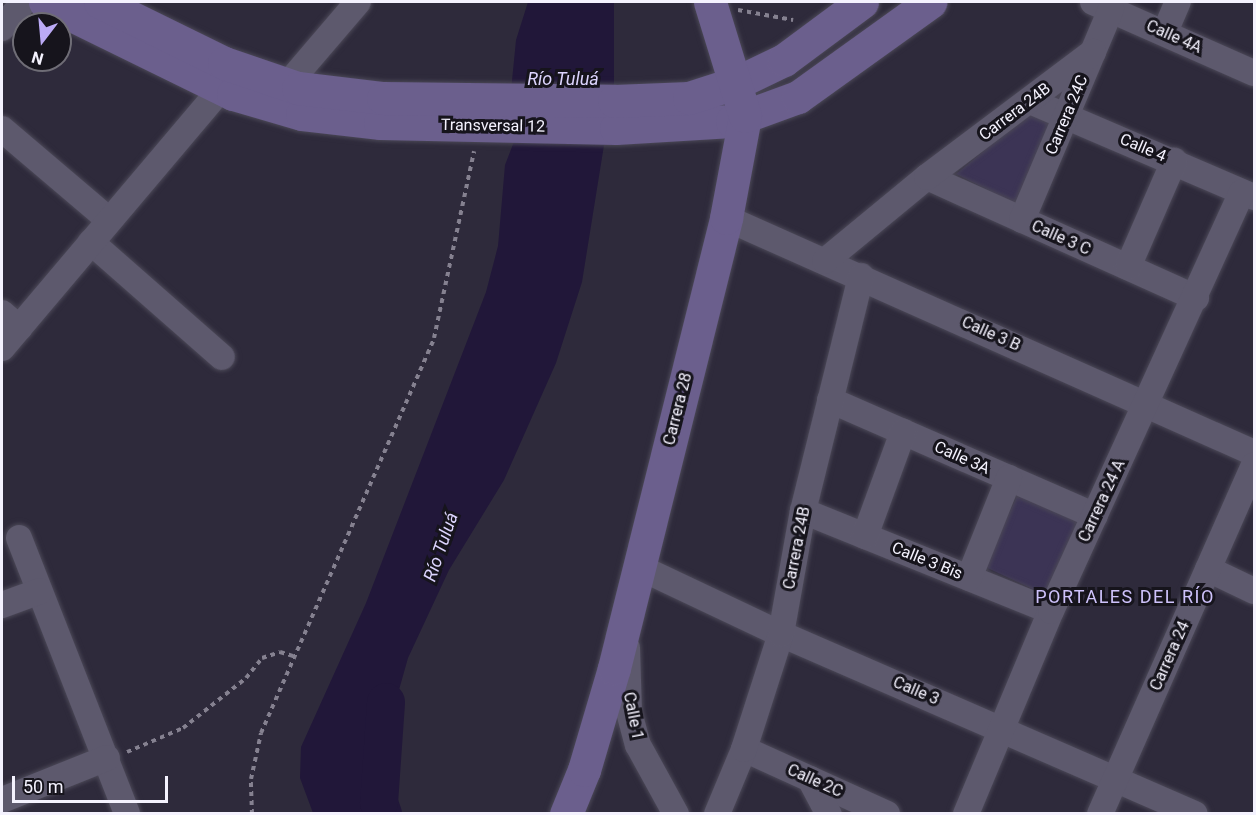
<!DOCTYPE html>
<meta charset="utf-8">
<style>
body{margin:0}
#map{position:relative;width:1256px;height:815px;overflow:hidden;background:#2e2a3b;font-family:Roboto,sans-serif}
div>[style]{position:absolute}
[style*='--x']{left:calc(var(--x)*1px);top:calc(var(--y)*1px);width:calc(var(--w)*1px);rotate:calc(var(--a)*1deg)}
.green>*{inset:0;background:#3c3455;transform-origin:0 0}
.water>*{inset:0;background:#211739}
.river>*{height:38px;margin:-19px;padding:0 19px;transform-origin:19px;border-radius:19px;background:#211739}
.path>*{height:4px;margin-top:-2px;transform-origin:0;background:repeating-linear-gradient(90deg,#858190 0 4.5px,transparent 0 9px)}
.roads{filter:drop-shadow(0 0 2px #4b4857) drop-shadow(0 0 2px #4b4857)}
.street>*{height:26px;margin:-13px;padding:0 13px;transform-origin:13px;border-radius:13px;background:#5d596d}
.secondary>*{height:33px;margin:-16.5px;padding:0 16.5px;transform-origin:16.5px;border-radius:16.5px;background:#6b5f8d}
span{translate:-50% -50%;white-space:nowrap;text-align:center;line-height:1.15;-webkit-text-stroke:6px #16141c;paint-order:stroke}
.street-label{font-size:16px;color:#f4f2fe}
.water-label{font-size:18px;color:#dcd4fd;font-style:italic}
.neighbourhood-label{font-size:18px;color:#cec2fb;letter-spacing:1.5px}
.frame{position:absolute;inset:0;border:3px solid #f4f2fe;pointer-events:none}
.north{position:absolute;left:12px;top:12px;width:60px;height:60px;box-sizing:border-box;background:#16141c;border:2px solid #6f6d76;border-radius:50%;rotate:196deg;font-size:16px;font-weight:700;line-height:24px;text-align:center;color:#f4f2fe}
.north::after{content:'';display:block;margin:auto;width:21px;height:27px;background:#bbaaf6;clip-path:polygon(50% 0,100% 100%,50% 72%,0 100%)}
.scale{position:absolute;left:12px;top:776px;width:156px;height:27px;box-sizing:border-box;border:3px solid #f4f2fe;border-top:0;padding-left:8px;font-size:18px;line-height:21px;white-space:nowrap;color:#f4f2fe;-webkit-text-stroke:4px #16141c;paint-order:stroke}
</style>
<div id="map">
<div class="green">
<i style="clip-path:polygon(1032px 111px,1056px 120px,1020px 206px,956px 174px)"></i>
<i style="left:1018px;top:494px;width:68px;height:80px;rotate:25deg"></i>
</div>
<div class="water">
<i style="clip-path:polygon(528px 2px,614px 2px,614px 83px,582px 282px,556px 363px,504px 480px,449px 570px,408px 658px,375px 775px,382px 793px,399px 813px,313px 813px,300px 778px,301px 747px,366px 603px,486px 292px,498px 246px,505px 165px,515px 139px,509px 111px,516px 40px)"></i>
</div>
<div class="river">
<i style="--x:383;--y:814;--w:12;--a:-110"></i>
<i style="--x:379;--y:803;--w:101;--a:-86"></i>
</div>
<div class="path">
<i style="--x:738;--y:10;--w:56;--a:10.3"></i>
<i style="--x:127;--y:752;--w:61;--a:-23.2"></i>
<i style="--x:183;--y:728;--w:80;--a:-38.4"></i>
<i style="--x:246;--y:678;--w:26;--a:-51"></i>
<i style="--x:262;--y:658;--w:19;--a:-18"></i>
<i style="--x:280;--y:652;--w:14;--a:17"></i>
<i style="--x:252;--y:814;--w:35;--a:-92"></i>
<i style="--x:251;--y:779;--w:47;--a:-77.7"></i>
<i style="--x:261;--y:733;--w:431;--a:-66.3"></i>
<i style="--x:434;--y:338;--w:191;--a:-77.9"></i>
</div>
<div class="roads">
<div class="street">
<i style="--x:1093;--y:2;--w:176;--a:23.8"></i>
<i style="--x:2;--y:28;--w:34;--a:-50"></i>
<i style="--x:1165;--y:32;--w:33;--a:-67"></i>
<i style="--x:287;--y:85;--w:109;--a:-49.5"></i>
<i style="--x:1030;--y:101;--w:244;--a:23.2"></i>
<i style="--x:2;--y:129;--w:140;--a:40.4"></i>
<i style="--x:927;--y:177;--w:295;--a:24.2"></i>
<i style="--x:726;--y:218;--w:578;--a:23.99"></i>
<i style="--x:1022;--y:220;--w:229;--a:-67.1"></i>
<i style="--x:91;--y:242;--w:174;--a:41.3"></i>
<i style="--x:825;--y:261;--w:132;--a:-39.5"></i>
<i style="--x:927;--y:177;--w:208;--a:-37"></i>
<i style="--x:1128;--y:267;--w:116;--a:-66.5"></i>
<i style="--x:2;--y:313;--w:23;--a:41"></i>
<i style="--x:2;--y:348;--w:339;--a:-49.8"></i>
<i style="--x:830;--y:400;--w:289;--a:23.6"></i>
<i style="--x:803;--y:511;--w:267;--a:22"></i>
<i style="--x:865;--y:536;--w:111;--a:-69.9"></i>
<i style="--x:19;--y:538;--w:296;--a:68.6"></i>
<i style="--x:639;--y:567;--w:157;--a:25.3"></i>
<i style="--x:781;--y:634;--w:451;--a:23.5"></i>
<i style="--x:1208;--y:569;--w:51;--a:25.6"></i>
<i style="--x:969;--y:578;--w:108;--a:-68.2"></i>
<i style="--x:2;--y:605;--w:40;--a:-20.2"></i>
<i style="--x:627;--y:648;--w:64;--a:88.2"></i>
<i style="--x:629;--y:712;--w:34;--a:75"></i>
<i style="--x:638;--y:745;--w:79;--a:61.2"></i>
<i style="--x:744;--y:749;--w:157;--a:24.4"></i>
<i style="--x:810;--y:779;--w:40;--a:62"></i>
<i style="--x:2;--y:800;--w:113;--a:-21.8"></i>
<i style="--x:717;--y:814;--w:70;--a:-67.4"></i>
<i style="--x:744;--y:749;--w:121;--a:-72.2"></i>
<i style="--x:781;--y:634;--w:125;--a:-79.9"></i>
<i style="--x:803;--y:511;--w:242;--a:-76.1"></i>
<i style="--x:966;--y:814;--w:220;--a:-67.3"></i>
<i style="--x:1051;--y:611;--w:460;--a:-65.5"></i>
<i style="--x:1100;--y:814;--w:381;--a:-66.2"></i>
</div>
<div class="secondary">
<i style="--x:45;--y:2;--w:209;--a:26.1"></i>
<i style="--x:233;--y:94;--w:72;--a:16.2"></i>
<i style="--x:302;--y:114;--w:79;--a:6.6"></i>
<i style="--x:380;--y:123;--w:236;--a:1.2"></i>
<i style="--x:616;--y:128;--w:116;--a:-3.5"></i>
<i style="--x:732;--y:121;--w:70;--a:-20"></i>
<i style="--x:798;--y:97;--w:163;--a:-35.7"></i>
<i style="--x:100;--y:2;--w:138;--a:26.2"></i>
<i style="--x:224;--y:63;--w:78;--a:18.7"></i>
<i style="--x:298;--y:88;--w:86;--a:6.7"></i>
<i style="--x:383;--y:98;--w:231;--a:0.7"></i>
<i style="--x:614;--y:101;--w:75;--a:-2.3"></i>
<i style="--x:689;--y:98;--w:52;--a:-18.1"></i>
<i style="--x:738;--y:82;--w:51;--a:-25.6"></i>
<i style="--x:784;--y:60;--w:97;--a:-36.6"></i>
<i style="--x:566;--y:814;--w:48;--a:-67.8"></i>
<i style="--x:584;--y:770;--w:106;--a:-73.6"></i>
<i style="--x:614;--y:668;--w:464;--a:-76"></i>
<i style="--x:726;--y:218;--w:104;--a:-79.4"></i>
<i style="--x:745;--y:116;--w:119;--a:-107.1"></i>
</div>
</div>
<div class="street-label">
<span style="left:1174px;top:37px;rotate:24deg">Calle 4A</span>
<span style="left:1015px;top:112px;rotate:-37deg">Carrera 24B</span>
<span style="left:1067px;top:115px;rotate:-67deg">Carrera 24C</span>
<span style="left:493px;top:126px;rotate:1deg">Transversal 12</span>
<span style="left:1143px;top:148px;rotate:23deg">Calle 4</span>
<span style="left:1061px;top:238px;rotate:24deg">Calle 3 C</span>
<span style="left:991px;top:334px;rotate:24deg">Calle 3 B</span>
<span style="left:678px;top:409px;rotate:-76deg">Carrera 28</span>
<span style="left:962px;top:458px;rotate:24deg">Calle 3A</span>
<span style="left:1102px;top:501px;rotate:-65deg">Carrera 24 A</span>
<span style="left:797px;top:548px;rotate:-79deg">Carrera 24B</span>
<span style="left:927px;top:561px;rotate:22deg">Calle 3 Bis</span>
<span style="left:1170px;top:656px;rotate:-66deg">Carrera 24</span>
<span style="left:916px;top:691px;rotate:23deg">Calle 3</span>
<span style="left:633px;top:716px;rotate:79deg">Calle 1</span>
<span style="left:815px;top:781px;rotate:24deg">Calle 2C</span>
</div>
<div class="water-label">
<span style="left:563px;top:79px">Río Tuluá</span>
<span style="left:441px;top:547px;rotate:-71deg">Río Tuluá</span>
</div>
<div class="neighbourhood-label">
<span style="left:1125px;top:597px">PORTALES DEL RÍO</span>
</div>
<div class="frame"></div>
<div class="north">N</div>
<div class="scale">50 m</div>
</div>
